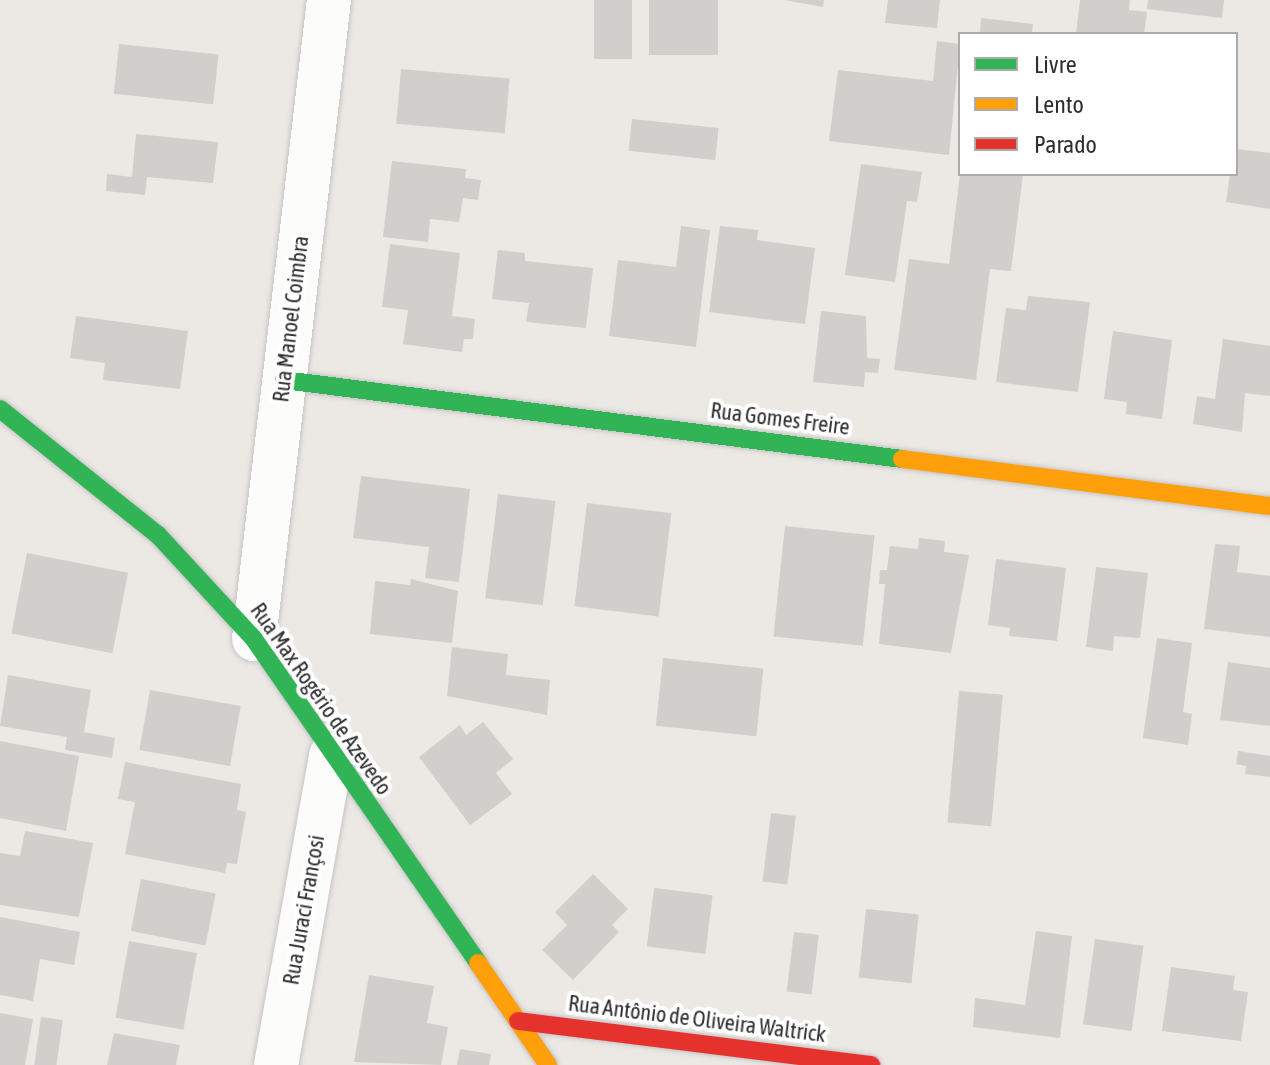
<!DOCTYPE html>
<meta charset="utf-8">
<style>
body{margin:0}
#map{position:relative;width:1270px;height:1065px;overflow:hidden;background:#ece8e4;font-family:"Asap Condensed",sans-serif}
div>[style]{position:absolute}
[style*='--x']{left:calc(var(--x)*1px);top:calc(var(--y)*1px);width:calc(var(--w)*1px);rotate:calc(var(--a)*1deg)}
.building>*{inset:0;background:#d1cecb;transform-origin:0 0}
.roads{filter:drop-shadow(0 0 2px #c5c4c5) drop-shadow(0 0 2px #c5c4c5)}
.street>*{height:44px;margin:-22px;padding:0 22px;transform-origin:22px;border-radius:22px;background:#fcfcfb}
.fast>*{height:18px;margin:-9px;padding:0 9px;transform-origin:9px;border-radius:9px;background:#30b455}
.slow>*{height:18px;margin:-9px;padding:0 9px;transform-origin:9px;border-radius:9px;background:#ff9f0a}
.jam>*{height:18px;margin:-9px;padding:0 9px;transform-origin:9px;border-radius:9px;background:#e5322d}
span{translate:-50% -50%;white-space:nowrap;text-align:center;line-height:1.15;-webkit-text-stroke:8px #fff;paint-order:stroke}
.street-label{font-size:22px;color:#2e2e2e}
.legend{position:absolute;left:958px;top:32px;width:280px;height:144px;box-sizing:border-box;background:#fff;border:2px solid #ababab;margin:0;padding:10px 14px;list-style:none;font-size:24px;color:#2e2e2e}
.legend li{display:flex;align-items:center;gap:16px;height:40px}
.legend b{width:40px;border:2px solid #ababab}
</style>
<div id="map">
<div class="building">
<i style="left:594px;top:0;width:38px;height:59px"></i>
<i style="left:649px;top:0;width:69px;height:55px"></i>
<i style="clip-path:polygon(784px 0,824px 0,823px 7px)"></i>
<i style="clip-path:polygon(888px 0,940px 0,937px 28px,885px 23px)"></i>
<i style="clip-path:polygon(1080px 0,1130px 0,1129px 10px,1147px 12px,1144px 34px,1076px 34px)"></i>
<i style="clip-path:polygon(1148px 0,1224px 0,1222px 18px,1147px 9px)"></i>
<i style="clip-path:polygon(981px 18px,1033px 24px,1032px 34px,980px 34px)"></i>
<i style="clip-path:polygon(937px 41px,960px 44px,949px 155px,829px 141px,838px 70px,933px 81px)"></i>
<i style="left:119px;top:44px;width:100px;height:50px;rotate:6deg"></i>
<i style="left:401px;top:69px;width:109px;height:55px;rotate:5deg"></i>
<i style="left:632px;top:119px;width:87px;height:32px;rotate:6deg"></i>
<i style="clip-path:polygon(136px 134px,218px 142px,213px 183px,147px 177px,145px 195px,106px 191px,107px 174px,132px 177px)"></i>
<i style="clip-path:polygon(1236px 149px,1270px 153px,1270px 209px,1226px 202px,1230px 174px,1236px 174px)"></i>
<i style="clip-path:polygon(392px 161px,466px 169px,465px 178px,481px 180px,478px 200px,463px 198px,459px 222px,430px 219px,428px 242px,383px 237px)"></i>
<i style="clip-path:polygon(861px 164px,922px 172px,917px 202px,907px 201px,895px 282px,845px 275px)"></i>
<i style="clip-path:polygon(960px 174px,1023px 174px,1011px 271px,990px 269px,976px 380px,894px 370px,909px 259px,949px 264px)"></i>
<i style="clip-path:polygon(681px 226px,710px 230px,696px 347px,609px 336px,618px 260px,676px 267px)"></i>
<i style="clip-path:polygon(720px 226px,758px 230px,757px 240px,815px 248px,805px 324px,709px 312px)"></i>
<i style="clip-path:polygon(390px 244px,460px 253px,452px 316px,475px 319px,473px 339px,464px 339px,462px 352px,403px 344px,408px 310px,382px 307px)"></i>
<i style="clip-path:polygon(498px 250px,525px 253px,525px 261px,593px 268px,586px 328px,526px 322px,529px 303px,492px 299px)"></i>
<i style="clip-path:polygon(1028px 296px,1090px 302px,1078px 392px,996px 382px,1006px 308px,1026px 310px)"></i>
<i style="clip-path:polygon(821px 311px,866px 316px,867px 358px,880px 359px,878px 373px,865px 372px,864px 387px,813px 382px)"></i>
<i style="clip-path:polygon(76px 316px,188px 331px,180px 389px,103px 380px,105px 363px,70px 358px)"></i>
<i style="clip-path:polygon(1113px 331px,1172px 340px,1162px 419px,1126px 414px,1127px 402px,1104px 399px)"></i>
<i style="clip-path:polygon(1223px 339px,1270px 346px,1270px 396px,1245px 393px,1242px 432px,1193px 424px,1197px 396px,1215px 399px)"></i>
<i style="clip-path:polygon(361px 476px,470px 489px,459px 582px,425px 578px,429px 547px,353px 538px)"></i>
<i style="left:498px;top:494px;width:58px;height:105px;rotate:7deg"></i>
<i style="left:587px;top:503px;width:85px;height:104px;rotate:7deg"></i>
<i style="left:785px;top:526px;width:90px;height:111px;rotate:6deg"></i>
<i style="clip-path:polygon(919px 538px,945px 541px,944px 552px,969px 555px,951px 653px,879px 644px,885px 584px,879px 584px,880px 570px,887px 570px,890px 546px,918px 549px)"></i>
<i style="clip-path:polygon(1215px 544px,1240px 546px,1237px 572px,1270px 576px,1270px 637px,1204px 629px)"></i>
<i style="left:27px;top:553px;width:103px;height:82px;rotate:11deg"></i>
<i style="clip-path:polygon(996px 559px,1066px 568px,1057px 641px,1009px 636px,1010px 628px,988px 625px)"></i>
<i style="clip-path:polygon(1096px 567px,1148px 573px,1140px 638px,1114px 636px,1113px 651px,1086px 647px)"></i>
<i style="clip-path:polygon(411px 579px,458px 591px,452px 643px,370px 634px,375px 581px,410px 585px)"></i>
<i style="clip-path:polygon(1157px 638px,1192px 643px,1183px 712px,1192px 714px,1188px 745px,1143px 738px)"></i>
<i style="clip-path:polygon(452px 647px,508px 654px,506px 675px,550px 680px,547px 715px,447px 696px)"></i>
<i style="left:663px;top:658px;width:101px;height:68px;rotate:6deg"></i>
<i style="clip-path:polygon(1228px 662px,1270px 668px,1270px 726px,1220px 720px)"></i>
<i style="clip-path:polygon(8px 675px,91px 690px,84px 732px,115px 738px,112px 758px,65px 750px,67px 737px,0 726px)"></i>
<i style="left:150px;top:690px;width:92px;height:61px;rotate:10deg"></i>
<i style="left:959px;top:691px;width:44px;height:132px;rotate:5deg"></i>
<i style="clip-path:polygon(483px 722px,513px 759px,496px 773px,512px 794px,470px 825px,419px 757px,460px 725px,466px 735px)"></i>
<i style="clip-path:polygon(0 741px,79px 756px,66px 831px,0 818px)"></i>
<i style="clip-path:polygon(1238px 751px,1270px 756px,1270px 777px,1245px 774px,1246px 766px,1236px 764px)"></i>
<i style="clip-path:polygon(125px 762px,241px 784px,237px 810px,246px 812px,237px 864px,227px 863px,225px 873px,125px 854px,135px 802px,118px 799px)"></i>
<i style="left:771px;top:813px;width:25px;height:69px;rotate:7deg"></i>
<i style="clip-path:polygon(25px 831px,93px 843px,79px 917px,0 905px,0 853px,20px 856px)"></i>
<i style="clip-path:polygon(593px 874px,628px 909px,612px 925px,619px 932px,573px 980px,542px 950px,567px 925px,555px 912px)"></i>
<i style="left:141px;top:879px;width:76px;height:53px;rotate:11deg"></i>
<i style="left:654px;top:888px;width:59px;height:59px;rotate:7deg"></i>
<i style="left:866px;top:909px;width:53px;height:69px;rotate:6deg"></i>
<i style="clip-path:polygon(0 917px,80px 932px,74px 965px,40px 959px,33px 1001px,0 995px)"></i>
<i style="clip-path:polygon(1036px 931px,1072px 936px,1060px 1038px,973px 1027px,975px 998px,1025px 1005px)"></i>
<i style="left:794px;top:932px;width:25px;height:60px;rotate:7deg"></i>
<i style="left:1095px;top:939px;width:49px;height:86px;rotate:8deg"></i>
<i style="left:129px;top:941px;width:69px;height:78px;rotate:10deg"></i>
<i style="clip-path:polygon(1171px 967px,1235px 976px,1233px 990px,1248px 992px,1241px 1041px,1162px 1031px)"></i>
<i style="clip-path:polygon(369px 975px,434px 986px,427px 1023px,448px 1027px,441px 1065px,354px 1062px)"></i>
<i style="clip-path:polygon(0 1013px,33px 1019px,25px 1065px,0 1065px)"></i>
<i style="left:41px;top:1017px;width:22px;height:49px;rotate:8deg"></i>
<i style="clip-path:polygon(114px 1033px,180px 1045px,176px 1065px,107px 1065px)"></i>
<i style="clip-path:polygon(460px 1049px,491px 1054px,489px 1065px,457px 1065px)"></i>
</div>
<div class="roads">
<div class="street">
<i style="--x:254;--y:639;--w:643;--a:-83.31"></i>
<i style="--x:276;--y:1065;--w:315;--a:-79.9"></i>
</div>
<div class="fast">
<i style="--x:284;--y:380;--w:623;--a:7.28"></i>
<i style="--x:0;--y:409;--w:202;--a:38.6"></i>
<i style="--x:158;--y:535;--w:142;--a:47.3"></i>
<i style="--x:254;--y:639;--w:394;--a:55.3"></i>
</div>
<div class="slow">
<i style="--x:902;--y:459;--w:371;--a:7.3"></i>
<i style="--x:478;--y:963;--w:124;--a:55.5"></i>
</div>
<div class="jam">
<i style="--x:518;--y:1021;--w:356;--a:7.1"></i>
</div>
</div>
<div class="street-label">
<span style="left:291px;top:319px;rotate:-83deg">Rua Manoel Coimbra</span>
<span style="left:780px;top:419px;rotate:7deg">Rua Gomes Freire</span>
<span style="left:321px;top:699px;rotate:55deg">Rua Max Rogério de Azevedo</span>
<span style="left:304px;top:910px;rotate:-80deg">Rua Juraci Françosi</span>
<span style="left:697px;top:1019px;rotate:7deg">Rua Antônio de Oliveira Waltrick</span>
</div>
<ul class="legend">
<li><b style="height:10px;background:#30b455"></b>Livre</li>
<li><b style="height:10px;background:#ff9f0a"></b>Lento</li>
<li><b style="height:10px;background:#e5322d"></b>Parado</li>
</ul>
</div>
